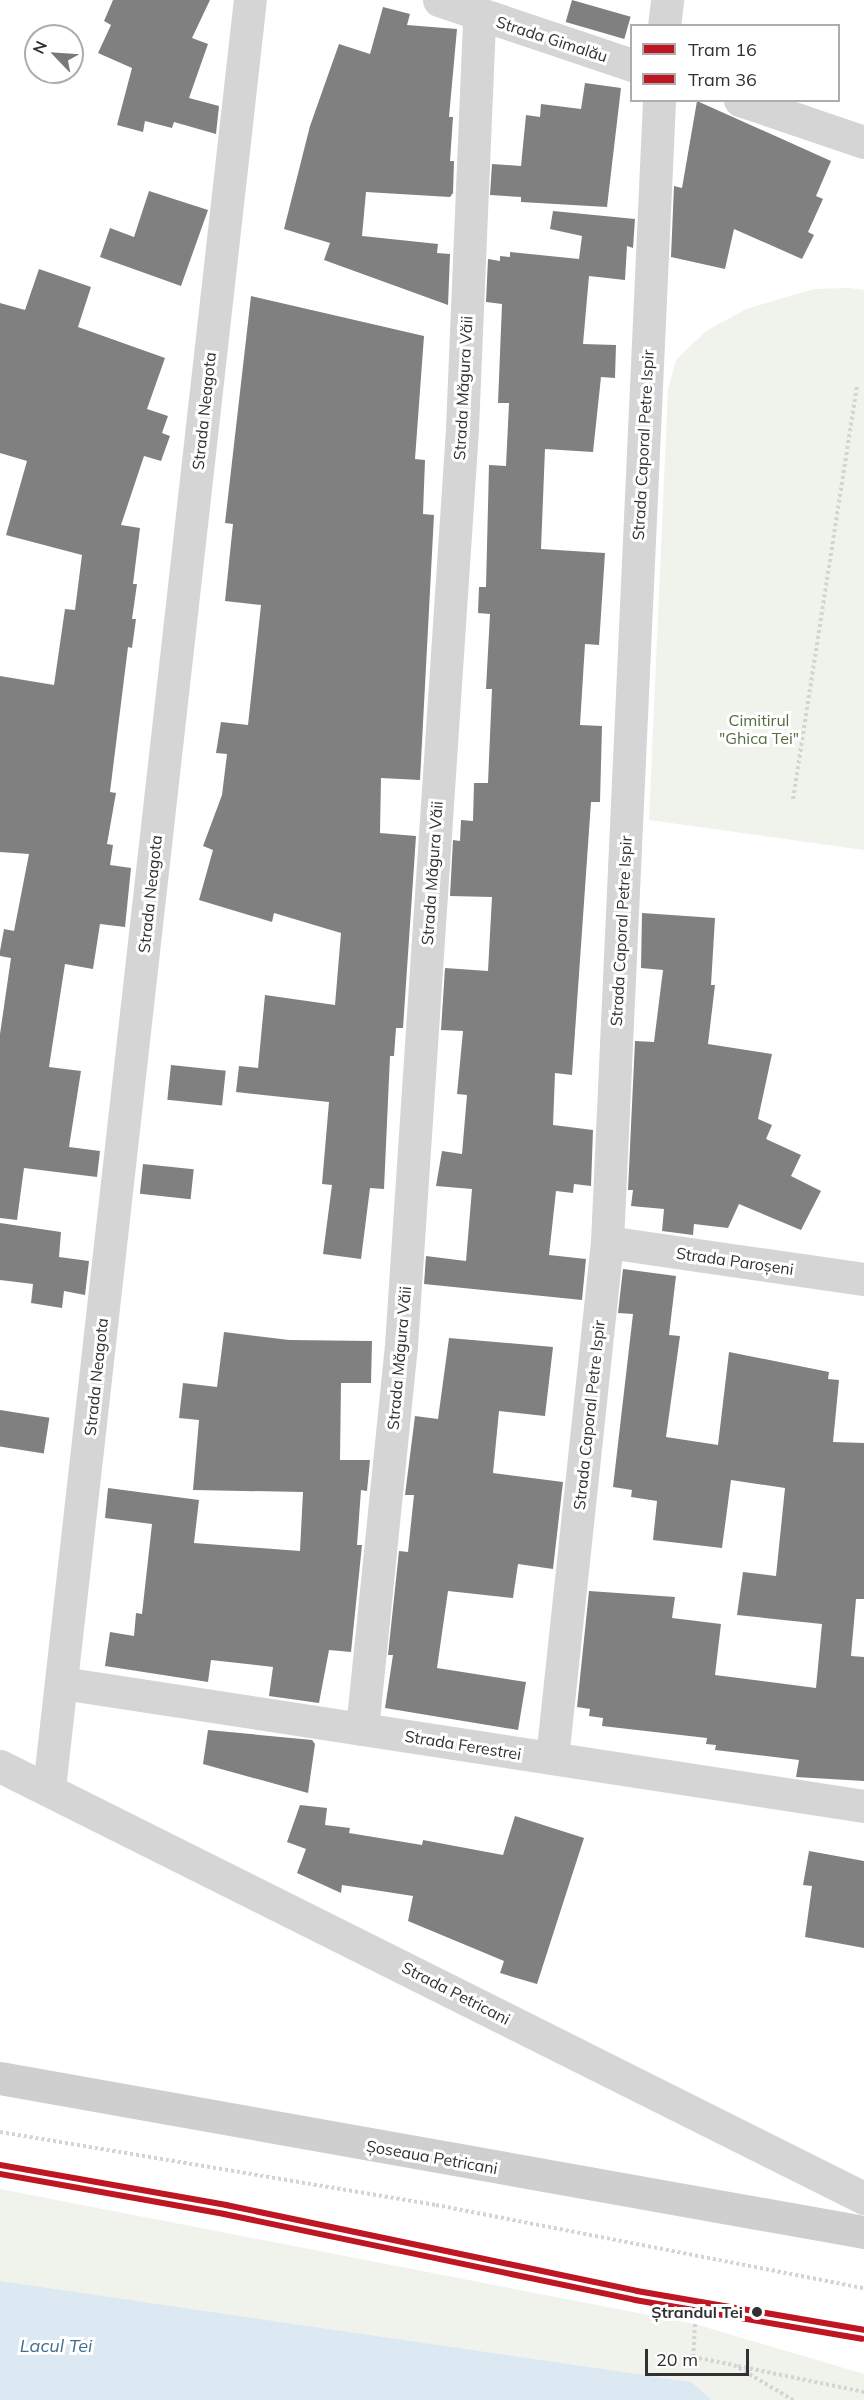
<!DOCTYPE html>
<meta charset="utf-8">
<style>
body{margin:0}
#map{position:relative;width:864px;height:2400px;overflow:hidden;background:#fff;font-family:Mulish,sans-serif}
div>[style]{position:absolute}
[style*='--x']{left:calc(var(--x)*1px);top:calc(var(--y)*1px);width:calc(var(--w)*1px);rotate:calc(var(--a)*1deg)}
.green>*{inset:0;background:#f0f3ec}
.water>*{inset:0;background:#dce9f2}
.building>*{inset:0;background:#808080;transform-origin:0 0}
.path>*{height:4px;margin-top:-2px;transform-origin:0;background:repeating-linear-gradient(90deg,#d4d4d4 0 3px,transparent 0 6px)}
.street>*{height:33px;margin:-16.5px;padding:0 16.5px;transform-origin:16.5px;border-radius:16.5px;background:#d5d5d5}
.secondary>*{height:33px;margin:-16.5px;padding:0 16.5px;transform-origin:16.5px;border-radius:16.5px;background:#cfcfcf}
.tram-1>*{height:6px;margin:-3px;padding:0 3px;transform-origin:3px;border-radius:3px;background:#be1622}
.tram-2>*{height:6px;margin:-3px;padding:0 3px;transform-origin:3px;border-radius:3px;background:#be1622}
.dots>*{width:16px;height:16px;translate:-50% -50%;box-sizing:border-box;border:3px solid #fff;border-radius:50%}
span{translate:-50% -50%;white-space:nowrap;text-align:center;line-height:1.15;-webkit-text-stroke:6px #fff;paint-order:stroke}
.street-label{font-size:16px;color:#313131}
.park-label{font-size:16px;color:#526c3f}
.stop-label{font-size:16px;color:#313131;font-weight:700}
.right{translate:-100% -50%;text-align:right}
.water-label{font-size:18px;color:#406f92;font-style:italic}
.legend{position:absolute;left:630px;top:24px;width:210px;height:78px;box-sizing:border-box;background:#fff;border:2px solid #adadad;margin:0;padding:8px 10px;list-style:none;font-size:18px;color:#313131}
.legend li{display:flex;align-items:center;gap:12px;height:30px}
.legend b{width:30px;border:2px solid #adadad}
.north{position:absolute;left:24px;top:24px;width:60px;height:60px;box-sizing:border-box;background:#fff;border:2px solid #adadad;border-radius:50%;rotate:295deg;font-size:16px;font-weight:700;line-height:24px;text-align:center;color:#313131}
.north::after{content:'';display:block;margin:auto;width:21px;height:27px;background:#797979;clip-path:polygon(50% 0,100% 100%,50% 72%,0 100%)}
.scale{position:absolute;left:645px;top:2349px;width:104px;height:27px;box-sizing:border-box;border:3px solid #313131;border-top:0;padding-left:8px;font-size:18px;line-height:21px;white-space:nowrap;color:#313131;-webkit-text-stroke:4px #fff;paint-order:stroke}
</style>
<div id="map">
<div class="green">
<i style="clip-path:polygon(849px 288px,864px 290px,864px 850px,649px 820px,668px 390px,676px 360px,706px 331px,746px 309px,814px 289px)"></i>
<i style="clip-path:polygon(0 2189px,695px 2324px,864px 2374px,864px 2400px,0 2400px)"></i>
</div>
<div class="water">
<i style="clip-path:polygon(0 2281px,691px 2382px,712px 2400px,0 2400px)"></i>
</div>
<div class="building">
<i style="clip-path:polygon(113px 0,210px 0,192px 38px,208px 44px,189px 98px,219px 106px,216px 134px,174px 122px,172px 128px,145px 121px,143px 132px,117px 125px,132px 68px,98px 53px,111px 25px,104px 21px)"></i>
<i style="left:572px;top:0;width:61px;height:23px;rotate:16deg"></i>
<i style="clip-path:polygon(383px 7px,410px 14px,407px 25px,457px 29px,449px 117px,453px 117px,450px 161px,454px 161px,453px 193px,450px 197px,366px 192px,362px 236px,438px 244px,437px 253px,450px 254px,448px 305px,324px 260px,330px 243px,284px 229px,310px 126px,339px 44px,370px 54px)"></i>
<i style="clip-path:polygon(585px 83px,621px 88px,607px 207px,521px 202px,521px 197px,490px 195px,492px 164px,521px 166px,526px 115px,540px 117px,541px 104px,581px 109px)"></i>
<i style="clip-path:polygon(697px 101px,831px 161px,816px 196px,823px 199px,808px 232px,814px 235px,802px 259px,734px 229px,725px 269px,671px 257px,674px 186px,682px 188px)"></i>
<i style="clip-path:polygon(149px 191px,208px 210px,181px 286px,100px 257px,110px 228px,134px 237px)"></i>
<i style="clip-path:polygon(553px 211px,635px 219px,633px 248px,627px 246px,625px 280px,589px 276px,583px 344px,616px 345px,615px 378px,601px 377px,593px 452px,545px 449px,541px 549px,605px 553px,599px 645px,585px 644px,580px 725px,602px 726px,600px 802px,591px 802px,572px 1075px,555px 1073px,553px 1125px,593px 1130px,591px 1186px,574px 1184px,573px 1193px,556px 1191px,549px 1255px,586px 1259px,582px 1300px,424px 1284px,426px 1256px,466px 1261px,472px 1189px,436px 1186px,442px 1151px,462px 1154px,467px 1095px,457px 1094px,463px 1031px,441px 1030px,445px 968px,488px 971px,492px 897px,450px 896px,453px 840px,460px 841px,461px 820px,473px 821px,474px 783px,488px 783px,492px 689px,486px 689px,490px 614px,478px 613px,479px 587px,486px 587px,489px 465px,506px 466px,509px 403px,498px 403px,502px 304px,486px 302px,488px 259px,500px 261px,500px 256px,510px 257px,510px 252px,579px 259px,582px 236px,550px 229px)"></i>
<i style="clip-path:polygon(39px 269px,91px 287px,78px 327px,165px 358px,147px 409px,168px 416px,162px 433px,170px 436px,161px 461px,144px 456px,121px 525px,140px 528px,133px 584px,137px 584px,132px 619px,136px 619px,132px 648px,128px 647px,110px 792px,116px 793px,107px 844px,113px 845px,110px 865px,131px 868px,125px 927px,100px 924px,93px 969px,65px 964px,49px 1067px,81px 1071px,69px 1147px,100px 1151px,97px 1177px,24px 1168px,17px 1220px,0 1218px,0 1034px,11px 958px,0 956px,0 951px,4px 929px,14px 931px,29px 854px,0 852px,0 676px,54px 685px,65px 609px,75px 610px,82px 555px,6px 535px,27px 461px,0 453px,0 303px,25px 310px)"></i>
<i style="clip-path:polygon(251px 296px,424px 336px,415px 459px,425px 460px,423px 514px,434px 515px,420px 780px,381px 778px,380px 833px,416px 836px,403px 1028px,396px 1028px,394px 1056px,390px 1056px,384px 1189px,370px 1188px,361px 1259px,323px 1254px,332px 1185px,322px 1184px,329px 1102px,236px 1092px,239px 1066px,258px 1068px,265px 995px,335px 1005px,341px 933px,274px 913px,272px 922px,199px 900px,213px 850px,203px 846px,222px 795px,227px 754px,216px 753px,221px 722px,248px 725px,261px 605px,225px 601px,233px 524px,225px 523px)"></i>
<i style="clip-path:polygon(642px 913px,715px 918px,711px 985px,715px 985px,708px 1044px,772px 1054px,758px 1119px,772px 1125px,766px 1139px,801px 1155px,791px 1176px,821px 1191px,801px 1230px,739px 1204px,728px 1228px,694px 1224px,693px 1235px,662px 1231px,664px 1209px,631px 1206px,633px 1190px,628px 1190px,635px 1041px,654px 1042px,663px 970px,641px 968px)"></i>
<i style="left:171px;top:1065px;width:55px;height:35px;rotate:6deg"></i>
<i style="left:143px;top:1164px;width:51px;height:30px;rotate:6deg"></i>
<i style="clip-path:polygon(0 1223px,61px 1232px,59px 1257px,89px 1261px,85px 1295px,64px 1291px,62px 1308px,31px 1303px,33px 1284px,0 1280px)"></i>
<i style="clip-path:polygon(623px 1269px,676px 1276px,669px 1335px,680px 1336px,666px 1437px,718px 1445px,729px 1352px,829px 1372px,828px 1379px,839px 1380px,833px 1442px,864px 1443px,864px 1599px,856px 1599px,851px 1656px,864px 1657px,864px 1781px,796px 1777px,799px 1760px,715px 1750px,716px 1745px,706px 1744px,707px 1738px,602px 1726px,603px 1718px,589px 1716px,590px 1709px,577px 1707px,589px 1591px,675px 1597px,672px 1618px,721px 1624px,715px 1675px,816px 1688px,822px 1624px,737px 1615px,743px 1572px,776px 1576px,785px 1488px,731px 1480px,722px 1548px,653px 1540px,657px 1501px,631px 1497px,632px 1490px,613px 1487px,633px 1314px,618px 1313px)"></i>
<i style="clip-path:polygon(224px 1332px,289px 1340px,372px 1341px,371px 1383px,341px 1383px,340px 1460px,370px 1460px,367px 1491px,361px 1490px,357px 1545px,362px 1545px,351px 1652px,329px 1650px,319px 1703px,269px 1696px,273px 1667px,211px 1660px,208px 1682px,105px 1666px,110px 1632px,134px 1636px,136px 1613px,142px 1614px,152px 1524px,105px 1518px,108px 1488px,199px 1500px,194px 1543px,300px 1551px,303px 1492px,193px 1490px,199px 1420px,179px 1418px,183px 1383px,217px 1387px)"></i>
<i style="clip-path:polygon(449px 1338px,553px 1347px,545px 1416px,499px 1411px,493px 1473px,563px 1482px,553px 1569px,518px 1564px,513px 1598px,448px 1591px,437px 1668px,526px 1682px,518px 1730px,385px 1708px,393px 1655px,388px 1655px,399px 1551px,408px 1552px,414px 1495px,405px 1495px,415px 1416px,438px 1419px)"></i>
<i style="left:0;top:1410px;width:50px;height:36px;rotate:9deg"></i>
<i style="clip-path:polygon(208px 1730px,312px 1740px,315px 1744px,308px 1793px,203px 1764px)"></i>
<i style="clip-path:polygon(300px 1805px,327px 1808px,325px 1825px,350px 1828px,349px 1833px,422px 1845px,423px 1840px,503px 1855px,515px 1816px,584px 1838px,537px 1984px,500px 1973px,504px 1961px,408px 1921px,413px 1896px,342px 1885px,341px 1893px,297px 1873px,306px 1849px,287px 1842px)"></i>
<i style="clip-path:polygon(809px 1851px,864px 1861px,864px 1948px,805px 1937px,812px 1886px,803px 1885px)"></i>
</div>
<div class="path">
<i style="--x:793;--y:799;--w:417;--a:-81.2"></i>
<i style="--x:0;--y:2132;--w:442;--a:9.5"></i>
<i style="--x:436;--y:2205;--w:436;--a:11"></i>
<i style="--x:695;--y:2324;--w:33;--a:93"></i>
<i style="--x:693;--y:2357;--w:42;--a:11"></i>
<i style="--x:734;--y:2365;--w:69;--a:30.7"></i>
<i style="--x:738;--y:2366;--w:129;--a:11.7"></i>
</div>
<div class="street">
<i style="--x:439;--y:0;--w:204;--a:18.6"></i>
<i style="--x:664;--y:26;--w:26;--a:-83"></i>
<i style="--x:740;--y:100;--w:131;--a:18.7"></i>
<i style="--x:607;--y:1242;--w:260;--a:8.2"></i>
<i style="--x:62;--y:1683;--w:811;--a:8.72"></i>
<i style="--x:362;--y:1729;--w:386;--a:-84.2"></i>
<i style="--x:401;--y:1345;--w:919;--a:-86.19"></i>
<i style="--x:462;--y:428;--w:412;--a:-87.6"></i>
<i style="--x:552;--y:1758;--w:519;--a:-83.92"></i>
<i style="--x:607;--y:1242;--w:1143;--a:-87.39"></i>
<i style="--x:0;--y:1766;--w:966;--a:26.57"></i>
<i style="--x:49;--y:1788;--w:1799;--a:-83.59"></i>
</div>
<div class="secondary">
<i style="--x:0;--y:2078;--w:878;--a:10.11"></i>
</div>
<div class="tram-1">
<i style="--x:0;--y:2165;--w:230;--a:10"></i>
<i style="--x:226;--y:2205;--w:420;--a:11.8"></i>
<i style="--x:637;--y:2291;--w:230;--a:9.7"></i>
</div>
<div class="tram-2">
<i style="--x:0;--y:2174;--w:228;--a:10.1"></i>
<i style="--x:224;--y:2214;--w:420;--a:11.8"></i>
<i style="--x:635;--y:2300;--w:230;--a:9.7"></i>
</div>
<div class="dots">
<i style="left:757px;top:2312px;background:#313131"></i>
</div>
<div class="street-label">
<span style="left:552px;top:39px;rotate:18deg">Strada Gimalău</span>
<span style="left:463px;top:388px;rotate:-87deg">Strada Măgura Văii</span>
<span style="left:204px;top:411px;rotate:-84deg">Strada Neagota</span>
<span style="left:643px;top:445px;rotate:-87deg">Strada Caporal Petre Ispir</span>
<span style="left:432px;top:873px;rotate:-86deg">Strada Măgura Văii</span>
<span style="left:150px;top:894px;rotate:-84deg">Strada Neagota</span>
<span style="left:621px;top:931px;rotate:-87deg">Strada Caporal Petre Ispir</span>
<span style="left:735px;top:1261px;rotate:8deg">Strada Paroșeni</span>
<span style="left:399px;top:1358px;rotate:-85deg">Strada Măgura Văii</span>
<span style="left:96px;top:1377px;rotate:-84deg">Strada Neagota</span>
<span style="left:589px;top:1415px;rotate:-84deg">Strada Caporal Petre Ispir</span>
<span style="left:463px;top:1745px;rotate:9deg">Strada Ferestrei</span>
<span style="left:456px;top:1993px;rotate:27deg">Strada Petricani</span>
<span style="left:432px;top:2157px;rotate:10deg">Șoseaua Petricani</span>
</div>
<div class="park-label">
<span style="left:759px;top:729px">Cimitirul<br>"Ghica Tei"</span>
</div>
<div class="stop-label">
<span class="right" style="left:743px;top:2312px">Ștrandul Tei</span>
</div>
<div class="water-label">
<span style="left:56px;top:2346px">Lacul Tei</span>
</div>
<ul class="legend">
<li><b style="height:8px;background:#be1622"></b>Tram 16</li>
<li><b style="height:8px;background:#be1622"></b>Tram 36</li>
</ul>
<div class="north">N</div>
<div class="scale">20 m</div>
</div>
